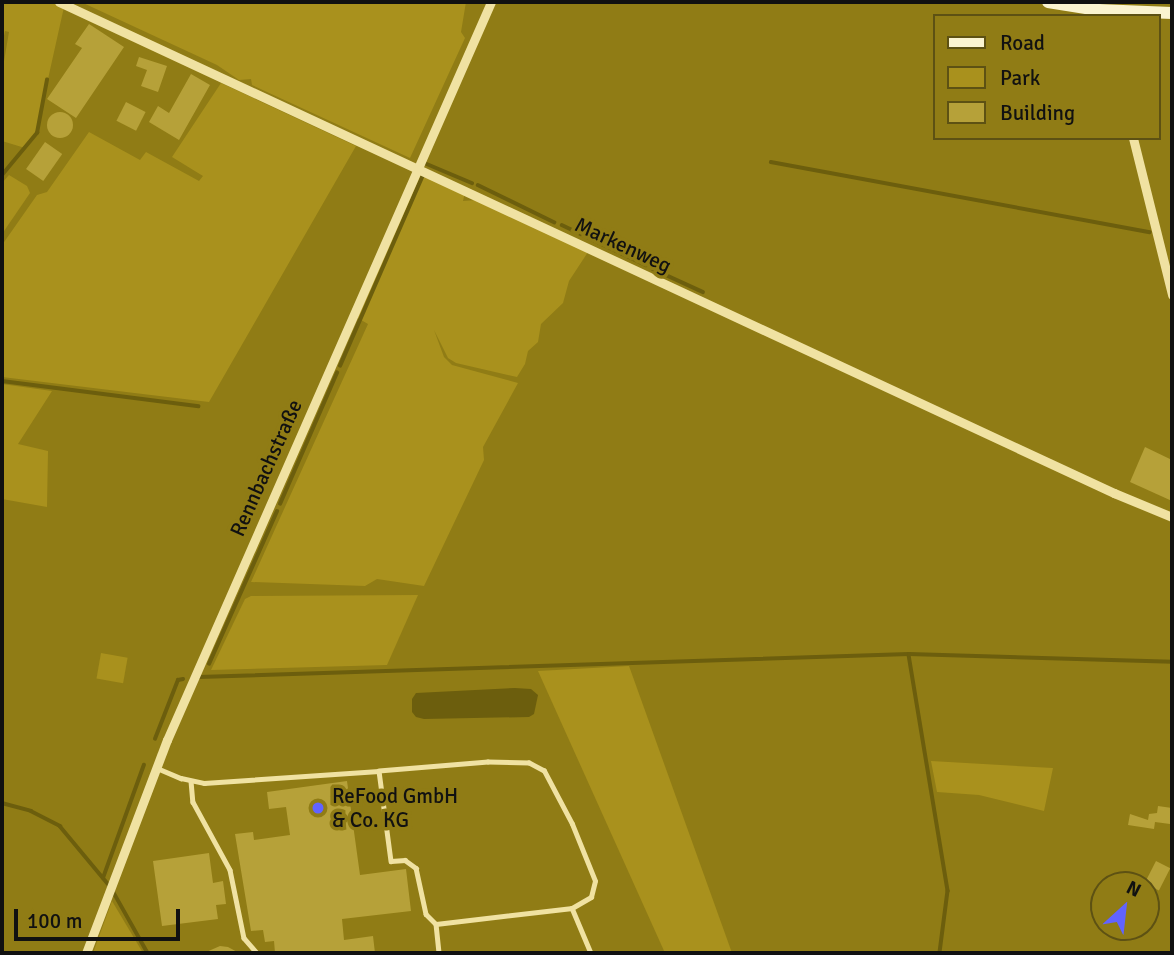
<!DOCTYPE html>
<meta charset="utf-8">
<style>
body{margin:0}
#map{position:relative;width:1174px;height:955px;overflow:hidden;background:#907c15;font-family:Signika,sans-serif}
div>[style]{position:absolute}
[style*='--x']{left:calc(var(--x)*1px);top:calc(var(--y)*1px);width:calc(var(--w)*1px);rotate:calc(var(--a)*1deg)}
.green>*{inset:0;background:#a9911d;transform-origin:0 0}
.water>*{inset:0;background:#6c5e0d}
.stream>*{height:3.5px;margin:-1.75px;padding:0 1.75px;transform-origin:1.75px;border-radius:1.75px;background:#6c5e0d}
.building>*{inset:0;background:#b6a139;transform-origin:0 0}
.round{border-radius:50%}
.lane>*{height:4.5px;margin:-2.25px;padding:0 2.25px;transform-origin:2.25px;border-radius:2.25px;background:#f0e2a2}
.street>*{height:9px;margin:-4.5px;padding:0 4.5px;transform-origin:4.5px;border-radius:4.5px;background:#f0e2a2}
.secondary>*{height:12px;margin:-6px;padding:0 6px;transform-origin:6px;border-radius:6px;background:#fbf4d0}
.dots>*{width:19px;height:19px;translate:-50% -50%;box-sizing:border-box;border:4px solid #907c15;border-radius:50%}
span{translate:-50% -50%;white-space:nowrap;text-align:center;line-height:1.15;-webkit-text-stroke:7px #907c15;paint-order:stroke}
.street-label{font-size:21px;color:#111}
.poi-label{font-size:21px;color:#111}
.left{translate:0 -50%;text-align:left}
.frame{position:absolute;inset:0;border:4px solid #111;pointer-events:none}
.legend{position:absolute;left:933px;top:14px;width:228px;height:126px;box-sizing:border-box;background:#907c15;border:2px solid #5d5113;margin:0;padding:9px 12px;list-style:none;font-size:21px;color:#111}
.legend li{display:flex;align-items:center;gap:14px;height:35px}
.legend b{width:35px;border:2px solid #5d5113}
.north{position:absolute;left:1090px;top:871px;width:70px;height:70px;box-sizing:border-box;background:#907c15;border:2px solid #5d5113;border-radius:50%;rotate:27deg;font-size:19px;font-weight:700;line-height:28px;text-align:center;color:#111}
.north::after{content:'';display:block;margin:auto;width:24px;height:32px;background:#6163ff;clip-path:polygon(50% 0,100% 100%,50% 72%,0 100%)}
.scale{position:absolute;left:14px;top:909px;width:166px;height:32px;box-sizing:border-box;border:4px solid #111;border-top:0;padding-left:9px;font-size:21px;line-height:24px;white-space:nowrap;color:#111;-webkit-text-stroke:5px #907c15;paint-order:stroke}
</style>
<div id="map">
<div class="green">
<i style="clip-path:polygon(2px 2px,52px 2px,64px 7px,36px 133px,25px 148px,2px 141px,2px 73px,9px 32px,5px 31px,2px 45px)"></i>
<i style="clip-path:polygon(81px 2px,466px 2px,461px 32px,465px 38px,410px 158px,252px 85px,251px 79px,239px 80px,217px 65px)"></i>
<i style="clip-path:polygon(221px 83px,356px 146px,209px 402px,2px 377px,2px 245px,37px 195px,47px 192px,89px 132px,140px 160px,146px 152px,199px 181px,203px 176px,172px 157px)"></i>
<i style="clip-path:polygon(421px 173px,465px 192px,463px 201px,477px 200px,588px 252px,569px 281px,563px 303px,541px 324px,538px 342px,528px 351px,525px 364px,517px 377px,456px 363px,448px 358px,434px 330px,444px 357px,452px 365px,518px 383px,483px 447px,484px 460px,424px 586px,377px 579px,365px 586px,251px 582px,368px 324px,356px 317px)"></i>
<i style="clip-path:polygon(9px 175px,27px 186px,30px 193px,2px 234px,2px 183px)"></i>
<i style="clip-path:polygon(2px 384px,52px 391px,18px 444px,48px 451px,47px 507px,2px 499px)"></i>
<i style="clip-path:polygon(418px 595px,387px 665px,211px 670px,245px 599px,251px 596px)"></i>
<i style="left:101px;top:653px;width:27px;height:26px;rotate:10deg"></i>
<i style="clip-path:polygon(629px 666px,732px 953px,665px 953px,538px 671px)"></i>
<i style="clip-path:polygon(931px 761px,1053px 768px,1044px 811px,979px 795px,937px 792px)"></i>
<i style="clip-path:polygon(112px 901px,143px 953px,93px 953px)"></i>
</div>
<div class="water">
<i style="clip-path:polygon(515px 688px,531px 689px,538px 695px,534px 714px,529px 717px,424px 719px,416px 717px,412px 712px,412px 699px,416px 693px)"></i>
</div>
<div class="stream">
<i style="--x:771;--y:162;--w:385;--a:10.5"></i>
<i style="--x:427;--y:164;--w:49;--a:22.9"></i>
<i style="--x:2;--y:175;--w:55;--a:-50.2"></i>
<i style="--x:37;--y:133;--w:54;--a:-79.3"></i>
<i style="--x:478;--y:185;--w:85;--a:26"></i>
<i style="--x:562;--y:225;--w:93;--a:25.5"></i>
<i style="--x:653;--y:269;--w:55;--a:24.7"></i>
<i style="--x:340;--y:366;--w:208;--a:-66.5"></i>
<i style="--x:2;--y:381;--w:198;--a:7.3"></i>
<i style="--x:280;--y:504;--w:143;--a:-66.5"></i>
<i style="--x:909;--y:655;--w:239;--a:80.6"></i>
<i style="--x:948;--y:891;--w:63;--a:97.4"></i>
<i style="--x:209;--y:664;--w:167;--a:-66"></i>
<i style="--x:199;--y:677;--w:710;--a:-1.86"></i>
<i style="--x:909;--y:654;--w:263;--a:1.7"></i>
<i style="--x:155;--y:739;--w:63;--a:-68.7"></i>
<i style="--x:178;--y:680;--w:5;--a:-11"></i>
<i style="--x:2;--y:803;--w:30;--a:15"></i>
<i style="--x:31;--y:811;--w:33;--a:27"></i>
<i style="--x:60;--y:826;--w:77;--a:50.3"></i>
<i style="--x:103;--y:878;--w:120;--a:-70.1"></i>
<i style="--x:113;--y:891;--w:71;--a:60.6"></i>
</div>
<div class="building">
<i style="clip-path:polygon(89px 24px,124px 47px,76px 118px,47px 99px,82px 48px,75px 44px)"></i>
<i style="clip-path:polygon(139px 57px,167px 66px,158px 92px,141px 86px,147px 70px,136px 66px)"></i>
<i style="clip-path:polygon(191px 74px,210px 85px,179px 140px,149px 122px,158px 106px,169px 113px)"></i>
<i style="left:126px;top:102px;width:22px;height:21px;rotate:27deg"></i>
<i class="round" style="left:47px;top:112px;width:26px;height:26px"></i>
<i style="left:45px;top:142px;width:21px;height:33px;rotate:35deg"></i>
<i style="clip-path:polygon(1145px 447px,1172px 460px,1172px 501px,1130px 482px)"></i>
<i style="clip-path:polygon(347px 781px,360px 875px,406px 869px,411px 911px,342px 919px,344px 940px,373px 936px,375px 953px,275px 953px,274px 941px,265px 942px,263px 930px,251px 931px,235px 834px,253px 832px,254px 840px,290px 835px,286px 807px,269px 809px,267px 792px)"></i>
<i style="clip-path:polygon(1158px 806px,1172px 808px,1170px 824px,1155px 822px,1154px 829px,1128px 825px,1130px 814px,1148px 820px,1149px 814px,1157px 813px)"></i>
<i style="clip-path:polygon(209px 853px,213px 883px,223px 881px,226px 904px,216px 905px,218px 919px,162px 926px,153px 861px)"></i>
<i style="left:1156px;top:861px;width:16px;height:25px;rotate:27deg"></i>
<i style="clip-path:polygon(220px 946px,228px 947px,239px 953px,204px 953px)"></i>
</div>
<div class="lane">
<i style="--x:157;--y:768;--w:26;--a:23"></i>
<i style="--x:181;--y:778;--w:24;--a:12"></i>
<i style="--x:204;--y:783;--w:175;--a:-3.9"></i>
<i style="--x:379;--y:771;--w:91;--a:82.4"></i>
<i style="--x:391;--y:861;--w:14;--a:-4"></i>
<i style="--x:405;--y:860;--w:14;--a:36"></i>
<i style="--x:416;--y:868;--w:47;--a:77.7"></i>
<i style="--x:426;--y:914;--w:14;--a:45"></i>
<i style="--x:436;--y:924;--w:137;--a:-6.7"></i>
<i style="--x:572;--y:908;--w:22;--a:-30"></i>
<i style="--x:591;--y:897;--w:16;--a:-76"></i>
<i style="--x:595;--y:881;--w:61;--a:-112"></i>
<i style="--x:572;--y:824;--w:60;--a:-117.8"></i>
<i style="--x:544;--y:771;--w:17;--a:-152"></i>
<i style="--x:529;--y:763;--w:41;--a:-178.6"></i>
<i style="--x:488;--y:762;--w:109;--a:175.3"></i>
<i style="--x:191;--y:781;--w:21;--a:85"></i>
<i style="--x:193;--y:802;--w:77;--a:61.4"></i>
<i style="--x:230;--y:870;--w:69;--a:78.4"></i>
<i style="--x:244;--y:938;--w:20;--a:49"></i>
<i style="--x:572;--y:908;--w:49;--a:67.1"></i>
<i style="--x:436;--y:924;--w:29;--a:84"></i>
</div>
<div class="street">
<i style="--x:59;--y:2;--w:1164;--a:24.96"></i>
<i style="--x:1114;--y:493;--w:63;--a:22.5"></i>
<i style="--x:1133;--y:138;--w:162;--a:76"></i>
<i style="--x:86;--y:953;--w:228;--a:-69.2"></i>
<i style="--x:167;--y:740;--w:806;--a:-66.3"></i>
</div>
<div class="secondary">
<i style="--x:1048;--y:2;--w:51;--a:9.1"></i>
<i style="--x:1098;--y:10;--w:74;--a:2.3"></i>
</div>
<div class="dots">
<i style="left:318px;top:808px;background:#6163ff"></i>
</div>
<div class="street-label">
<span style="left:623px;top:245px;rotate:25deg">Markenweg</span>
<span style="left:266px;top:468px;rotate:-66deg">Rennbachstraße</span>
</div>
<div class="poi-label">
<span class="left" style="left:332px;top:808px">ReFood GmbH<br>&amp; Co. KG</span>
</div>
<div class="frame"></div>
<ul class="legend">
<li><b style="height:9px;background:#fbf4d0"></b>Road</li>
<li><b style="height:19px;background:#a9911d"></b>Park</li>
<li><b style="height:19px;background:#b6a139"></b>Building</li>
</ul>
<div class="north">N</div>
<div class="scale">100 m</div>
</div>
